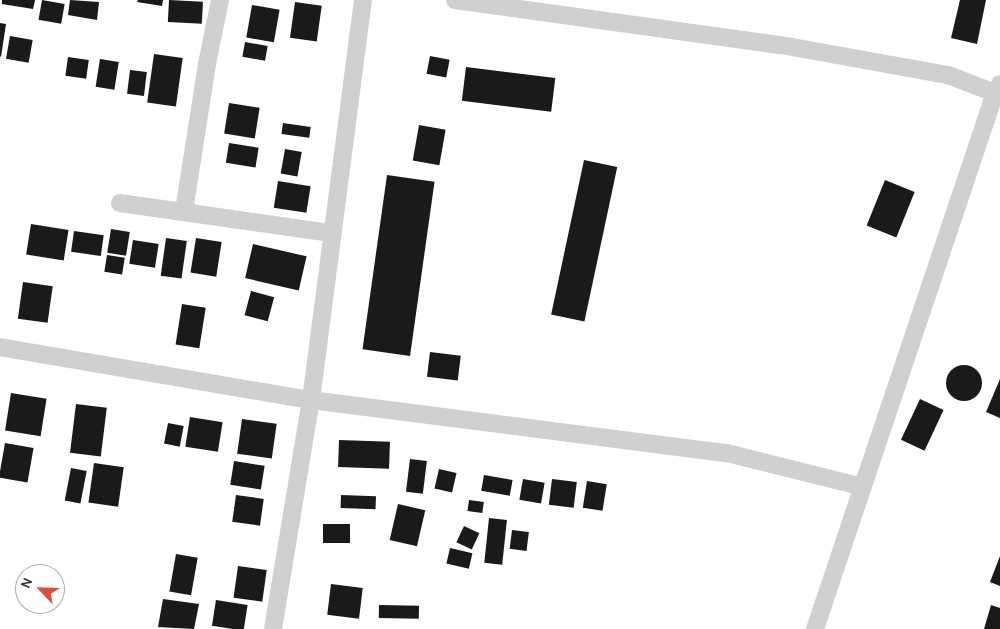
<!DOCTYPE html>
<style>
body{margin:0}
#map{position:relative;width:1000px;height:629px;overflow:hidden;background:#fff;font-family:Karla,sans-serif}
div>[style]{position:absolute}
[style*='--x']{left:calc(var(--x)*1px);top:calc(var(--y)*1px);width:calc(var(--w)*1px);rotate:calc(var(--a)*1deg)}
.building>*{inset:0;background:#1a1a1a;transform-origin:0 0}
.round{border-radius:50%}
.street>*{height:18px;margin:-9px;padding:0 9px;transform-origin:9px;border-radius:9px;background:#d0d0d0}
span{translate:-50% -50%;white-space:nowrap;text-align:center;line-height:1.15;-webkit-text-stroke:5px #fff;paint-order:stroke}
.north{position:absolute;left:15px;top:564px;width:50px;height:50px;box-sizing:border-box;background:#fff;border:1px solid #adadad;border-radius:50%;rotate:294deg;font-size:14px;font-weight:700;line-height:20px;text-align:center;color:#333}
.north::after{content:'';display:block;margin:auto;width:18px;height:22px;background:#e34b3b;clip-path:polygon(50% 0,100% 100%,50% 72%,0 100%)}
</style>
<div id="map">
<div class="building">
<i style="clip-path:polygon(2px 0,35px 0,33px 9px,2px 4px)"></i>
<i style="left:42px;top:0;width:23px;height:20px;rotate:10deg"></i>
<i style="clip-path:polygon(70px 0,99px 2px,97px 20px,68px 15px)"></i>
<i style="clip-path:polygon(138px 0,163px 0,162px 6px,137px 2px)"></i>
<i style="left:169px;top:0;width:34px;height:22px;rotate:3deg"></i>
<i style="clip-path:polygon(960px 0,986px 0,977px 44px,951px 38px)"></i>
<i style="left:295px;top:2px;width:27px;height:36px;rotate:8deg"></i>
<i style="left:252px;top:5px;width:28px;height:33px;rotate:10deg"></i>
<i style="clip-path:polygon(0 23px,6px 24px,1px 57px,0 56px)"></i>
<i style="left:10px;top:36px;width:23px;height:23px;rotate:10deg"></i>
<i style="left:245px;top:42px;width:23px;height:15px;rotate:10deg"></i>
<i style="left:154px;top:54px;width:29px;height:49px;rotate:8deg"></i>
<i style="left:430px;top:56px;width:20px;height:18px;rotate:11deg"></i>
<i style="left:68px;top:57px;width:21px;height:19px;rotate:8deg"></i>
<i style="left:100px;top:59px;width:19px;height:28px;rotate:9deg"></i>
<i style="left:466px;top:67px;width:90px;height:34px;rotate:7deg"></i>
<i style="left:130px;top:70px;width:17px;height:24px;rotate:7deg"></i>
<i style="left:229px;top:103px;width:31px;height:31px;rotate:9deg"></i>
<i style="left:283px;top:123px;width:28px;height:11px;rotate:8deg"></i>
<i style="left:419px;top:125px;width:27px;height:36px;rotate:10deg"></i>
<i style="left:229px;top:143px;width:30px;height:20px;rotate:9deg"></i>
<i style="left:285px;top:149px;width:17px;height:25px;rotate:10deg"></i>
<i style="left:584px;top:160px;width:34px;height:158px;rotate:12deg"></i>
<i style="left:387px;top:175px;width:48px;height:176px;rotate:8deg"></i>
<i style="left:885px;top:180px;width:32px;height:49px;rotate:22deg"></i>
<i style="left:278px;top:181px;width:33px;height:27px;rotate:9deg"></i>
<i style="left:31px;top:224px;width:38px;height:31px;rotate:9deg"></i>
<i style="left:111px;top:229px;width:19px;height:24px;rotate:9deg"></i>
<i style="left:74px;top:231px;width:30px;height:21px;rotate:8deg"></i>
<i style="left:166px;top:238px;width:21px;height:38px;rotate:8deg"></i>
<i style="left:196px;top:238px;width:26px;height:35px;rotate:9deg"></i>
<i style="left:133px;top:240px;width:26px;height:24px;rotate:9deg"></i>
<i style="left:253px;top:244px;width:55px;height:35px;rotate:13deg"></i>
<i style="left:107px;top:255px;width:18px;height:17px;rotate:9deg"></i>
<i style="left:23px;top:282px;width:30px;height:37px;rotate:8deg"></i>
<i style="left:251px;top:291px;width:24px;height:25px;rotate:15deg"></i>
<i style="left:182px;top:304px;width:24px;height:41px;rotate:9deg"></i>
<i style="left:430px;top:352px;width:31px;height:25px;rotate:7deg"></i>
<i class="round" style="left:946px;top:365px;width:36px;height:36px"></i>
<i style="clip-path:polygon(1000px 379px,1000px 418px,986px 412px)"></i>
<i style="left:11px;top:393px;width:36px;height:38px;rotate:9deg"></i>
<i style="left:920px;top:399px;width:26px;height:45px;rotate:25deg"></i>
<i style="left:76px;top:404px;width:31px;height:49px;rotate:7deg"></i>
<i style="left:190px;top:417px;width:33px;height:30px;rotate:9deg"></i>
<i style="left:242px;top:419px;width:35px;height:35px;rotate:8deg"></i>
<i style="left:168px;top:423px;width:16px;height:21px;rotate:11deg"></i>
<i style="left:339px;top:440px;width:51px;height:27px;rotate:2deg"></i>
<i style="left:5px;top:443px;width:29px;height:35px;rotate:10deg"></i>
<i style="left:410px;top:459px;width:17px;height:33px;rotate:7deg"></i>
<i style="left:234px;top:461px;width:31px;height:24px;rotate:9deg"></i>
<i style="left:94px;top:463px;width:30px;height:40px;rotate:8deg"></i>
<i style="left:71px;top:468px;width:16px;height:33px;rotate:11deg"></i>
<i style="left:439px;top:469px;width:18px;height:20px;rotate:13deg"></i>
<i style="left:484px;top:475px;width:29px;height:16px;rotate:10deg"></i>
<i style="left:523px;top:479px;width:22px;height:21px;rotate:10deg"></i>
<i style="left:552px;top:479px;width:25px;height:26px;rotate:7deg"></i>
<i style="left:587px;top:481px;width:20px;height:27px;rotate:9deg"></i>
<i style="left:236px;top:495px;width:28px;height:27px;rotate:8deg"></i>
<i style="left:341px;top:495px;width:35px;height:13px;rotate:2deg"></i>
<i style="left:469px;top:500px;width:15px;height:11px;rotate:8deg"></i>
<i style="left:398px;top:504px;width:28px;height:37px;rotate:13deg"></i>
<i style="left:489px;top:518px;width:18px;height:45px;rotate:6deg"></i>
<i style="left:323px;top:524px;width:27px;height:19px"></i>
<i style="left:464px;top:526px;width:17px;height:18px;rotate:25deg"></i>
<i style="left:512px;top:530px;width:17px;height:19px;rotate:7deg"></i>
<i style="left:450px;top:548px;width:23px;height:16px;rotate:13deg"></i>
<i style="left:176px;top:554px;width:22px;height:38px;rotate:10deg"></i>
<i style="clip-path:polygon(1000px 556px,1000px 586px,990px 582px)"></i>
<i style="left:238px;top:566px;width:29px;height:32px;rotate:8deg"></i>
<i style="left:331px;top:584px;width:32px;height:31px;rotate:7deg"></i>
<i style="clip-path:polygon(163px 599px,199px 604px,194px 629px,158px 627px)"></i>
<i style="left:216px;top:600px;width:32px;height:26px;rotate:9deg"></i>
<i style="left:379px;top:605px;width:40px;height:13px;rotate:1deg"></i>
<i style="clip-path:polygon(991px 605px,1000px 608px,1000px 629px,984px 629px)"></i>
</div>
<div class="street">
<i style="--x:455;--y:0;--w:329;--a:7.9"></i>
<i style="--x:781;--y:45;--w:170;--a:10.2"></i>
<i style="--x:948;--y:75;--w:56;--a:21"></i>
<i style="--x:120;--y:203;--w:214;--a:8.1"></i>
<i style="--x:184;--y:211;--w:149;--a:-81.1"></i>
<i style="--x:207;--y:64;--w:65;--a:-78.5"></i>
<i style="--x:0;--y:347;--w:315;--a:9.7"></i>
<i style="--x:311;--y:400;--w:419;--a:7.3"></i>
<i style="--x:727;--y:453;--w:140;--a:14"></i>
<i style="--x:273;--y:629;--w:232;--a:-80.6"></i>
<i style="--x:311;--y:400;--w:403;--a:-82.6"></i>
<i style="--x:815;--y:629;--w:565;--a:-71.44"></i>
<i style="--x:995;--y:93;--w:10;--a:-61"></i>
</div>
<div class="north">N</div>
</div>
